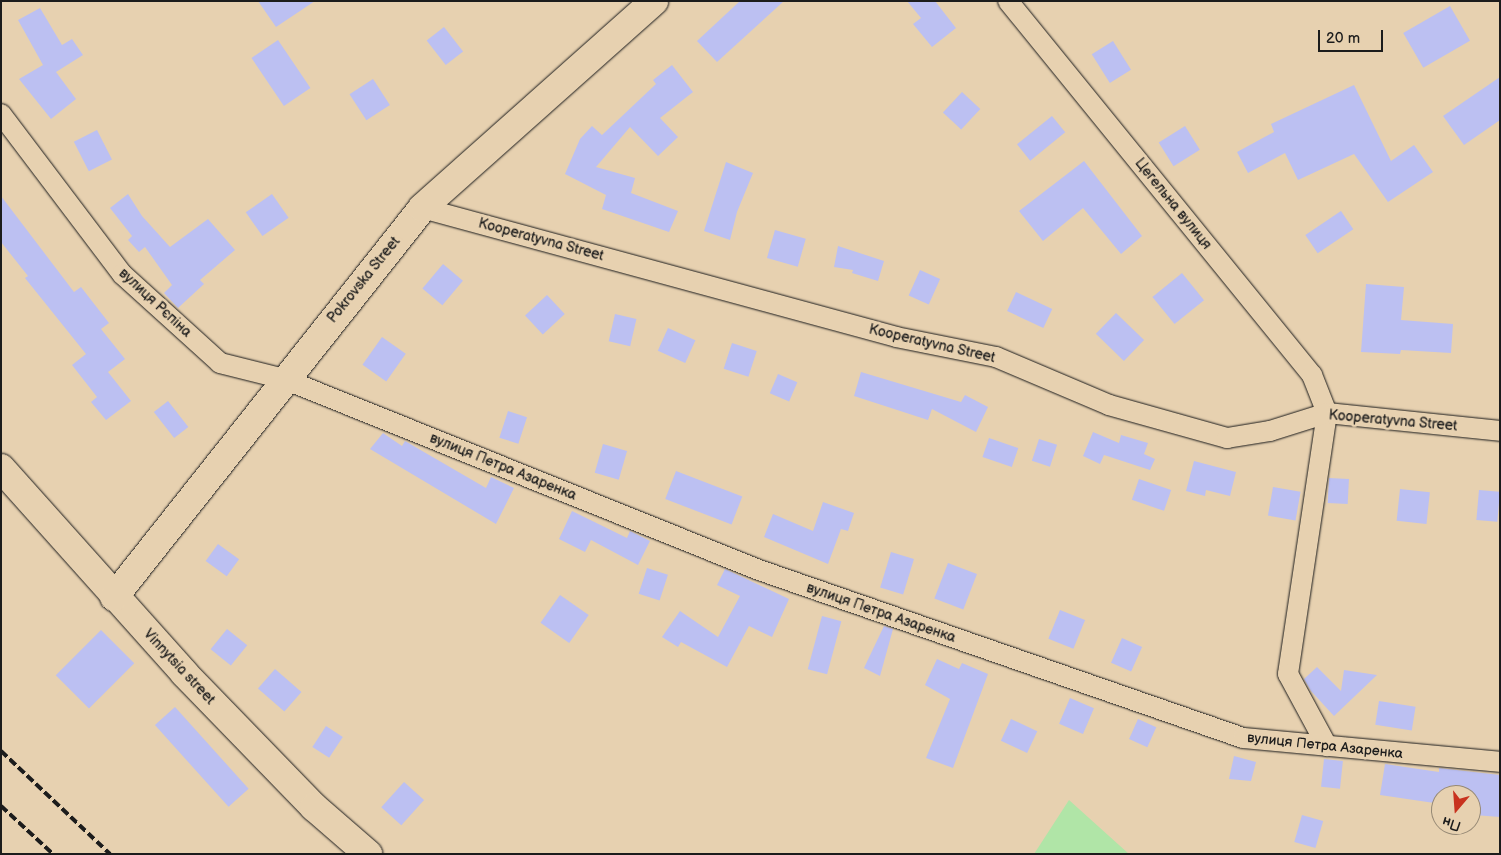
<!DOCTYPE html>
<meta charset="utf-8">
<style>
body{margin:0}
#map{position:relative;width:1501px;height:855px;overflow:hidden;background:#e7d1b0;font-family:"Balsamiq Sans",sans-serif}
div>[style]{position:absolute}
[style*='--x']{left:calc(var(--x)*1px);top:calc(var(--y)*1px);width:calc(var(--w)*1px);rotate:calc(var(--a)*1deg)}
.green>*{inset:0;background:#b0e5a7}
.building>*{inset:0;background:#bcc0f2;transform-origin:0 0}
.roads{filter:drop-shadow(0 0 1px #1c1c1c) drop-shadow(0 0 1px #1c1c1c)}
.street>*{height:20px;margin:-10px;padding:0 10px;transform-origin:10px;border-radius:10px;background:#e7d1b0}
.secondary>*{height:28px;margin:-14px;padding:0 14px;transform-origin:14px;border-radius:14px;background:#e7d1b0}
.rail>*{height:4px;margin-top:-2px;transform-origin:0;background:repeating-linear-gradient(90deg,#1c1c1c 0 8px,transparent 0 12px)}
span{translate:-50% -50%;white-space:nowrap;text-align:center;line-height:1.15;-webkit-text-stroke:5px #e7d1b0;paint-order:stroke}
.street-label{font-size:14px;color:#1c1c1c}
.frame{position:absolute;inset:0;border:2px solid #1c1c1c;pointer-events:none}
.north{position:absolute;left:1431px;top:785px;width:50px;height:50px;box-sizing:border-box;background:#e7d1b0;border:1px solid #968975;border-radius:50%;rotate:198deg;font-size:14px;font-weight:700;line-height:20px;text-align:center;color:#1c1c1c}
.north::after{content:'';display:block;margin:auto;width:18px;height:22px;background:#c8321e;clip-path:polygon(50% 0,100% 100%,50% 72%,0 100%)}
.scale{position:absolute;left:1318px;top:30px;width:65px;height:22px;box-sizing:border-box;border:2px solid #1c1c1c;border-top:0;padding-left:6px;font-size:15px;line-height:18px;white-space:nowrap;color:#1c1c1c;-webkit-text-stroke:4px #e7d1b0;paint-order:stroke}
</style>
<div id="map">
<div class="green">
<i style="clip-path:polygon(1069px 800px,1129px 854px,1034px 854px)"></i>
</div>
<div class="building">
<i style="clip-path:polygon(258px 1px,315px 1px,276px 27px)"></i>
<i style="clip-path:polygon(740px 1px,784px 1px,717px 62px,697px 41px)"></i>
<i style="clip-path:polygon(907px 1px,935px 1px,956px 28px,932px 47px,913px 24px,921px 18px)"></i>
<i style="left:1450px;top:6px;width:40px;height:54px;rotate:60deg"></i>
<i style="clip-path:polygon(40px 8px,62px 45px,72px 39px,83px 55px,56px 72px,76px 99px,51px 119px,19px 79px,43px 65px,18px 20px)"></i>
<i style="left:444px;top:27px;width:31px;height:22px;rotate:52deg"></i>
<i style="left:278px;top:40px;width:58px;height:32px;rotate:56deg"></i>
<i style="left:1113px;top:41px;width:34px;height:25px;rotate:58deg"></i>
<i style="clip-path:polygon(672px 65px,693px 92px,660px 118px,678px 137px,658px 156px,630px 127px,596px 167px,635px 178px,631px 193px,678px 211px,669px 232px,602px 209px,606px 195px,565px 174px,580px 139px,592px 126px,602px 135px,656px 84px,653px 80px)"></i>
<i style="clip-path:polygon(1500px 77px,1500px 120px,1464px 145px,1443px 116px)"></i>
<i style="left:373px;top:79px;width:31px;height:28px;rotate:57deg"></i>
<i style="clip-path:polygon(1354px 85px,1391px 161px,1414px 145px,1433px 172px,1388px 202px,1354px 154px,1298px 180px,1285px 153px,1248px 173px,1237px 152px,1274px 132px,1271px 124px)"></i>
<i style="left:962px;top:92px;width:25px;height:28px;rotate:43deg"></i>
<i style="left:1052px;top:116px;width:21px;height:45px;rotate:51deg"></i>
<i style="left:1185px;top:126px;width:28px;height:31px;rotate:58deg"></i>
<i style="left:97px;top:130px;width:33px;height:26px;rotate:63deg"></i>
<i style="clip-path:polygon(1084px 161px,1142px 236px,1121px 254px,1083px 208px,1043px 241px,1019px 211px)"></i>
<i style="clip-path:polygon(726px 162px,753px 173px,737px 212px,730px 240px,704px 231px)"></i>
<i style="clip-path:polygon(128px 194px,142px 216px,170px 247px,208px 219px,235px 250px,200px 280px,204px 284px,178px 308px,164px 293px,172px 285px,145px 247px,139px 252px,128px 240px,132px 236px,110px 208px)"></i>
<i style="left:272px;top:194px;width:29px;height:32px;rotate:55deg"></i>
<i style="clip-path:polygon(1px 196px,74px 292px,81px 287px,109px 323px,101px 329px,125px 359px,108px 372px,131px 401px,106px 420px,91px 402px,97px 397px,72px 365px,86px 354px,25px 278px,28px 276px,1px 242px)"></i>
<i style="left:1341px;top:211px;width:22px;height:43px;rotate:56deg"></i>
<i style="left:775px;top:230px;width:32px;height:29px;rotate:16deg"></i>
<i style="clip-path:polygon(838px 246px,884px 261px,878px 281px,852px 273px,853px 270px,834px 267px)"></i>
<i style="left:443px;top:264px;width:26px;height:32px;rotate:40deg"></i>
<i style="left:920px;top:270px;width:22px;height:28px;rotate:24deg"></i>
<i style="left:1182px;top:273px;width:35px;height:38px;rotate:51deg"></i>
<i style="clip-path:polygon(1366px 284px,1404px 287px,1401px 320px,1453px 324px,1451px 353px,1401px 350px,1400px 354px,1361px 352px)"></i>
<i style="left:1016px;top:292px;width:40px;height:21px;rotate:25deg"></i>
<i style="left:547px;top:295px;width:26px;height:30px;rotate:47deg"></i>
<i style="left:1116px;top:313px;width:39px;height:29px;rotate:44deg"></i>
<i style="left:615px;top:314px;width:22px;height:28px;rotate:13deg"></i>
<i style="left:668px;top:328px;width:30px;height:25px;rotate:24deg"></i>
<i style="left:382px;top:337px;width:29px;height:34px;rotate:35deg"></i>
<i style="left:732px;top:343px;width:26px;height:27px;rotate:18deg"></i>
<i style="clip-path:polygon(861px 372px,961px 402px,965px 395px,988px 407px,976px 432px,932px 409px,928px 420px,854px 396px)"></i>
<i style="left:778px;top:374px;width:21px;height:21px;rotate:23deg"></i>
<i style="left:168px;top:401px;width:33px;height:18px;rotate:52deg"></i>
<i style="left:508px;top:411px;width:20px;height:28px;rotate:18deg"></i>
<i style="clip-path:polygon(1093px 432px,1119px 443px,1121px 435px,1148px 443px,1144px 454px,1155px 459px,1150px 470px,1104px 455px,1100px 464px,1083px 456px)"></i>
<i style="clip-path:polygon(383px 433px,402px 446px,405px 441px,486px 488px,491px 477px,514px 488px,496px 524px,370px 449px)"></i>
<i style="left:989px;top:438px;width:31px;height:20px;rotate:19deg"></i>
<i style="left:1039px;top:439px;width:19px;height:23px;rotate:18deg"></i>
<i style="left:603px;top:444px;width:25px;height:30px;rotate:16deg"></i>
<i style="clip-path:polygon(1194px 461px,1236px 472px,1230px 496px,1206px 490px,1205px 496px,1186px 491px)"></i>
<i style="left:676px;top:471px;width:71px;height:30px;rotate:21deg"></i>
<i style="left:1329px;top:478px;width:20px;height:25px;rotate:3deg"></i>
<i style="left:1139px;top:479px;width:34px;height:22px;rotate:19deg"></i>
<i style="left:1273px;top:487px;width:28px;height:29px;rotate:10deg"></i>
<i style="left:1400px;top:489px;width:30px;height:32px;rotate:6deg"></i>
<i style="left:1479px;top:490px;width:21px;height:30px;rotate:5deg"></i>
<i style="clip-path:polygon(823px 502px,854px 513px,848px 531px,841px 529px,828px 564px,764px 537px,773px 514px,813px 531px)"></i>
<i style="clip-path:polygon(572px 511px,627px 538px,630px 531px,650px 541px,638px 565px,591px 540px,585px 552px,559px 539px)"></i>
<i style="left:218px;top:544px;width:26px;height:21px;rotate:36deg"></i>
<i style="left:891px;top:552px;width:24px;height:37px;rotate:17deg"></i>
<i style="left:948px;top:563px;width:31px;height:38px;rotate:21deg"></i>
<i style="left:647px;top:568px;width:22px;height:27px;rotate:18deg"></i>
<i style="clip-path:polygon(725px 569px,789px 599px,772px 637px,749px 626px,727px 667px,681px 642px,678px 647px,662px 637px,680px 611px,718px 637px,740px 596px,717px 585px)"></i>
<i style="left:560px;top:595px;width:35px;height:34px;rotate:35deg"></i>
<i style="left:1060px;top:610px;width:27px;height:31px;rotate:22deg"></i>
<i style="left:822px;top:616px;width:20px;height:55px;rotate:15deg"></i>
<i style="clip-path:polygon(884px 626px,893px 629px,880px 676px,864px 668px)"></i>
<i style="left:227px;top:629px;width:26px;height:26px;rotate:39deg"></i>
<i style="left:101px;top:630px;width:47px;height:64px;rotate:45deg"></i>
<i style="left:1122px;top:638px;width:22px;height:27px;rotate:24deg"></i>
<i style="clip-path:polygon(937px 659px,959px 669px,962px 663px,988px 674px,953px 768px,926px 758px,950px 699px,925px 685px)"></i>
<i style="clip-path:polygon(1317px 667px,1341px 691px,1344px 670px,1377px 675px,1334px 716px,1311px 691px,1304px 679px)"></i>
<i style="left:275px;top:669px;width:35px;height:26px;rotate:41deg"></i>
<i style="left:1070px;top:698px;width:26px;height:28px;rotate:23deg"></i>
<i style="left:1379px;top:701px;width:37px;height:24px;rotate:9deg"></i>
<i style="left:175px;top:707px;width:110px;height:27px;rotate:48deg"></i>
<i style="left:1011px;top:719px;width:29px;height:24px;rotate:25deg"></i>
<i style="left:1138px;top:719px;width:20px;height:22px;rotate:24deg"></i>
<i style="left:326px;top:726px;width:20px;height:25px;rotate:33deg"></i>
<i style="clip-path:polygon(1234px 756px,1256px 762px,1251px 781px,1229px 779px)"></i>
<i style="left:1324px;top:759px;width:19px;height:28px;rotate:6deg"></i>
<i style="clip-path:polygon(1385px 764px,1439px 772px,1439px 768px,1500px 775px,1500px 817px,1474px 815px,1476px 795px,1441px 795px,1441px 804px,1380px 795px)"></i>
<i style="left:404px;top:782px;width:27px;height:34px;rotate:42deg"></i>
<i style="left:1302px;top:815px;width:22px;height:28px;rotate:16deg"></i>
</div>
<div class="roads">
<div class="street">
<i style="--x:1008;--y:1;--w:482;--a:50.9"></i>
<i style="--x:1312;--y:375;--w:41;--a:68.5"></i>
<i style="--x:1327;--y:413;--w:264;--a:98.5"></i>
<i style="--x:1288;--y:674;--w:82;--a:61.6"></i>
<i style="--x:1;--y:114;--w:201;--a:52.9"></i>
<i style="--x:122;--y:274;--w:132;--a:42.2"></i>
<i style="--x:220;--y:363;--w:66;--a:14"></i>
<i style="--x:284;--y:379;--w:512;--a:21.91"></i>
<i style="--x:759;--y:570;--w:512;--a:19.14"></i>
<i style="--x:1243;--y:738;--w:258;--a:5.3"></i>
<i style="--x:422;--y:208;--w:491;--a:15.2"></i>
<i style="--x:896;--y:337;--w:102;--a:11.3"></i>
<i style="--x:996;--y:357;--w:123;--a:23"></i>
<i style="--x:1109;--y:405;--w:123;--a:15.6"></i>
<i style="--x:1227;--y:438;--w:44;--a:-9.2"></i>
<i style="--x:1270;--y:431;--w:60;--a:-17.5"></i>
<i style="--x:1327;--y:413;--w:174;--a:5.9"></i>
</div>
<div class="secondary">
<i style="--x:1;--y:468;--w:275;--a:48.2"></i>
<i style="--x:184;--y:673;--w:187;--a:45.9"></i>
<i style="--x:314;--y:807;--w:72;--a:41"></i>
<i style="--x:114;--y:597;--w:496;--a:-51.6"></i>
<i style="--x:422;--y:208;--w:311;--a:-41.7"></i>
</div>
</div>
<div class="rail">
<i style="--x:1;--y:751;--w:150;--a:43.4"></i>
<i style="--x:1;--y:806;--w:71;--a:42.7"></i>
</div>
<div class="street-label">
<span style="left:1173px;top:204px;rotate:51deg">Цегельна вулиця</span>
<span style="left:541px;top:240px;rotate:15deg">Kooperatyvna Street</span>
<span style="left:364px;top:280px;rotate:-51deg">Pokrovska Street</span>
<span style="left:155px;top:303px;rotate:43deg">вулиця Рєпіна</span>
<span style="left:932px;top:344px;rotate:13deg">Kooperatyvna Street</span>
<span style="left:1393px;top:421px;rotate:5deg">Kooperatyvna Street</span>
<span style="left:503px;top:467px;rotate:22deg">вулиця Петра Азаренка</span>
<span style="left:881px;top:613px;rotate:19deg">вулиця Петра Азаренка</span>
<span style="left:179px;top:667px;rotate:47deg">Vinnytsia street</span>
<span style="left:1325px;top:746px;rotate:6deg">вулиця Петра Азаренка</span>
</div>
<div class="frame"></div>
<div class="north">Пн</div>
<div class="scale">20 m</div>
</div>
